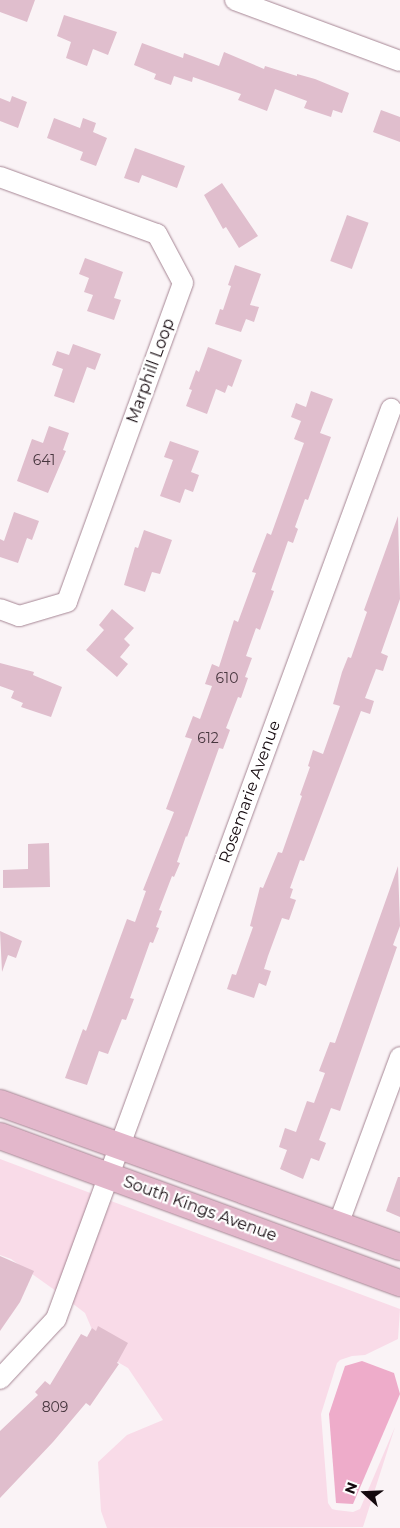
<!DOCTYPE html>
<style>
body{margin:0}
#map{position:relative;width:400px;height:1528px;overflow:hidden;background:#faf3f6;font-family:Montserrat,sans-serif}
div>[style]{position:absolute}
[style*='--x']{left:calc(var(--x)*1px);top:calc(var(--y)*1px);width:calc(var(--w)*1px);rotate:calc(var(--a)*1deg)}
.green>*{inset:0;background:#f9dbe8}
.water>*{inset:0;background:#eeacca}
.building>*{inset:0;background:#e0becd;transform-origin:0 0}
.roads{filter:drop-shadow(0 0 1px #a68694) drop-shadow(0 0 1px #a68694)}
.minor>*{height:20px;margin:-10px;padding:0 10px;transform-origin:10px;border-radius:10px;background:#fff}
.major>*{height:26px;margin:-13px;padding:0 13px;transform-origin:13px;border-radius:13px;background:#e3b7cb}
span{translate:-50% -50%;white-space:nowrap;text-align:center;line-height:1.15;-webkit-text-stroke:4.5px #fff;paint-order:stroke}
.number-label{font-size:14px;color:#47363e}
.number-label span{-webkit-text-stroke-width:0}
.street-label{font-size:16px;color:#14090e}
.north{position:absolute;left:340px;top:1468px;width:50px;height:50px;-webkit-text-stroke:4px #fff;paint-order:stroke;rotate:290deg;font-size:14px;font-weight:700;line-height:20px;text-align:center;color:#14090e}
.north::after{content:'';display:block;margin:auto;width:18px;height:22px;background:#14090e;clip-path:polygon(50% 0,100% 100%,50% 72%,0 100%)}
</style>
<div id="map">
<div class="green">
<i style="clip-path:polygon(0 1159px,93px 1194px,56px 1291px,11px 1259px,0 1255px)"></i>
<i style="clip-path:polygon(111px 1201px,400px 1309px,398px 1339px,365px 1355px,352px 1356px,340px 1360px,337px 1363px,321px 1414px,328px 1503px,332px 1509px,336px 1510px,353px 1512px,360px 1509px,395px 1427px,363px 1527px,107px 1528px,101px 1511px,98px 1462px,127px 1435px,163px 1420px,128px 1368px,102px 1353px,85px 1313px,72px 1303px)"></i>
</div>
<div class="water">
<i style="clip-path:polygon(362px 1361px,394px 1373px,400px 1394px,353px 1504px,336px 1503px,329px 1414px,345px 1366px)"></i>
</div>
<div class="building">
<i style="clip-path:polygon(0 0,35px 0,27px 22px,0 12px)"></i>
<i style="clip-path:polygon(64px 15px,117px 32px,108px 55px,93px 49px,87px 66px,66px 58px,71px 42px,57px 36px)"></i>
<i style="clip-path:polygon(142px 43px,183px 58px,184px 53px,219px 66px,224px 52px,264px 69px,265px 66px,297px 76px,297px 74px,315px 79px,349px 93px,342px 113px,333px 110px,331px 117px,304px 108px,307px 101px,275px 89px,267px 111px,238px 100px,241px 94px,193px 77px,192px 82px,174px 76px,171px 85px,154px 79px,156px 74px,134px 65px)"></i>
<i style="clip-path:polygon(12px 96px,27px 102px,18px 128px,0 121px,0 98px,10px 102px)"></i>
<i style="clip-path:polygon(381px 110px,400px 117px,400px 142px,373px 132px)"></i>
<i style="clip-path:polygon(54px 118px,80px 128px,83px 118px,96px 123px,93px 132px,107px 138px,96px 166px,80px 160px,83px 152px,47px 138px)"></i>
<i style="clip-path:polygon(135px 148px,185px 166px,177px 188px,142px 175px,139px 183px,124px 178px)"></i>
<i style="clip-path:polygon(222px 183px,258px 236px,239px 248px,226px 227px,223px 229px,204px 195px)"></i>
<i style="left:347px;top:215px;width:23px;height:49px;rotate:20deg"></i>
<i style="clip-path:polygon(85px 258px,123px 272px,114px 298px,121px 300px,114px 320px,87px 311px,93px 295px,84px 292px,89px 278px,79px 274px)"></i>
<i style="clip-path:polygon(235px 265px,261px 274px,250px 305px,259px 307px,254px 322px,246px 319px,241px 332px,215px 324px,220px 309px,223px 310px,231px 286px,228px 285px)"></i>
<i style="clip-path:polygon(73px 344px,101px 354px,95px 370px,87px 367px,74px 403px,54px 396px,63px 369px,52px 365px,57px 351px,69px 355px)"></i>
<i style="clip-path:polygon(208px 347px,242px 360px,232px 387px,228px 385px,225px 393px,216px 389px,207px 414px,186px 406px,192px 390px,189px 389px,196px 370px,199px 372px)"></i>
<i style="clip-path:polygon(311px 391px,333px 399px,320px 433px,331px 437px,308px 500px,305px 499px,295px 527px,298px 529px,293px 543px,288px 541px,271px 590px,274px 591px,260px 630px,256px 628px,246px 656px,252px 658px,245px 677px,248px 678px,241px 698px,238px 697px,226px 728px,230px 730px,223px 749px,219px 748px,187px 837px,186px 836px,177px 862px,180px 863px,174px 877px,172px 876px,159px 910px,162px 911px,156px 927px,159px 928px,153px 943px,150px 942px,130px 998px,134px 999px,126px 1020px,122px 1019px,108px 1054px,99px 1051px,87px 1085px,65px 1078px,83px 1029px,86px 1031px,127px 919px,135px 922px,146px 891px,143px 890px,174px 812px,166px 809px,192px 739px,185px 737px,193px 716px,200px 719px,212px 686px,205px 684px,212px 664px,219px 667px,234px 620px,238px 622px,256px 573px,252px 572px,267px 533px,271px 535px,304px 443px,294px 439px,301px 421px,291px 417px,296px 403px,306px 407px)"></i>
<i style="clip-path:polygon(49px 426px,69px 433px,63px 450px,66px 451px,48px 493px,17px 481px,32px 439px,43px 443px)"></i>
<i style="clip-path:polygon(170px 441px,199px 451px,191px 472px,199px 475px,193px 492px,185px 489px,180px 503px,160px 496px,173px 460px,164px 457px)"></i>
<i style="clip-path:polygon(14px 512px,39px 521px,32px 540px,27px 538px,18px 563px,0 557px,0 539px,4px 541px)"></i>
<i style="clip-path:polygon(398px 516px,400px 599px,381px 653px,388px 656px,383px 671px,376px 669px,365px 698px,374px 701px,370px 714px,361px 711px,304px 861px,300px 860px,290px 888px,293px 889px,290px 898px,296px 900px,289px 920px,282px 918px,268px 956px,264px 969px,271px 971px,266px 986px,259px 983px,254px 998px,227px 989px,232px 974px,236px 975px,253px 927px,250px 926px,260px 887px,263px 888px,278px 852px,282px 853px,302px 796px,300px 795px,310px 767px,308px 766px,313px 750px,323px 754px,340px 706px,333px 704px,342px 672px,348px 657px,351px 658px,367px 612px,364px 610px)"></i>
<i style="clip-path:polygon(144px 530px,172px 540px,160px 574px,152px 572px,145px 592px,124px 585px,135px 547px,138px 548px)"></i>
<i style="clip-path:polygon(112px 609px,134px 628px,124px 639px,130px 645px,120px 657px,128px 664px,117px 677px,86px 650px,104px 630px,99px 625px)"></i>
<i style="clip-path:polygon(0 663px,34px 672px,33px 675px,62px 687px,51px 717px,21px 707px,23px 703px,11px 698px,14px 691px,0 686px)"></i>
<i style="clip-path:polygon(49px 843px,50px 887px,3px 888px,3px 870px,28px 869px,28px 844px)"></i>
<i style="clip-path:polygon(398px 866px,400px 926px,393px 945px,397px 947px,340px 1111px,331px 1108px,319px 1140px,326px 1143px,319px 1161px,311px 1158px,303px 1179px,280px 1169px,287px 1150px,279px 1147px,285px 1128px,296px 1132px,307px 1101px,314px 1103px,325px 1073px,319px 1071px,330px 1042px,335px 1043px)"></i>
<i style="clip-path:polygon(0 931px,22px 941px,16px 958px,8px 955px,2px 972px)"></i>
<i style="clip-path:polygon(398px 1177px,400px 1177px,400px 1217px,386px 1211px)"></i>
<i style="clip-path:polygon(0 1256px,34px 1271px,20px 1302px,0 1331px)"></i>
<i style="clip-path:polygon(98px 1326px,128px 1343px,117px 1363px,119px 1364px,90px 1406px,86px 1403px,53px 1442px,0 1498px,0 1431px,38px 1395px,35px 1392px,45px 1381px,50px 1385px,81px 1334px,87px 1337px,92px 1328px,96px 1331px)"></i>
</div>
<div class="roads">
<div class="minor">
<i style="--x:235;--y:0;--w:176;--a:20.3"></i>
<i style="--x:0;--y:177;--w:167;--a:20"></i>
<i style="--x:157;--y:234;--w:55;--a:62"></i>
<i style="--x:183;--y:283;--w:339;--a:110"></i>
<i style="--x:67;--y:602;--w:50;--a:163.7"></i>
<i style="--x:19;--y:616;--w:20;--a:-160"></i>
<i style="--x:338;--y:1225;--w:179;--a:-69.7"></i>
<i style="--x:0;--y:1379;--w:82;--a:-47"></i>
<i style="--x:56;--y:1319;--w:970;--a:-69.79"></i>
</div>
<div class="major">
<i style="--x:0;--y:1103;--w:425;--a:19.8"></i>
<i style="--x:0;--y:1136;--w:426;--a:20.2"></i>
</div>
</div>
<div class="number-label">
<span style="left:44px;top:460px">641</span>
<span style="left:227px;top:678px">610</span>
<span style="left:208px;top:738px">612</span>
<span style="left:55px;top:1407px">809</span>
</div>
<div class="street-label">
<span style="left:151px;top:371px;rotate:-70deg">Marphill Loop</span>
<span style="left:250px;top:792px;rotate:-70deg">Rosemarie Avenue</span>
<span style="left:200px;top:1209px;rotate:20deg">South Kings Avenue</span>
</div>
<div class="north">N</div>
</div>
